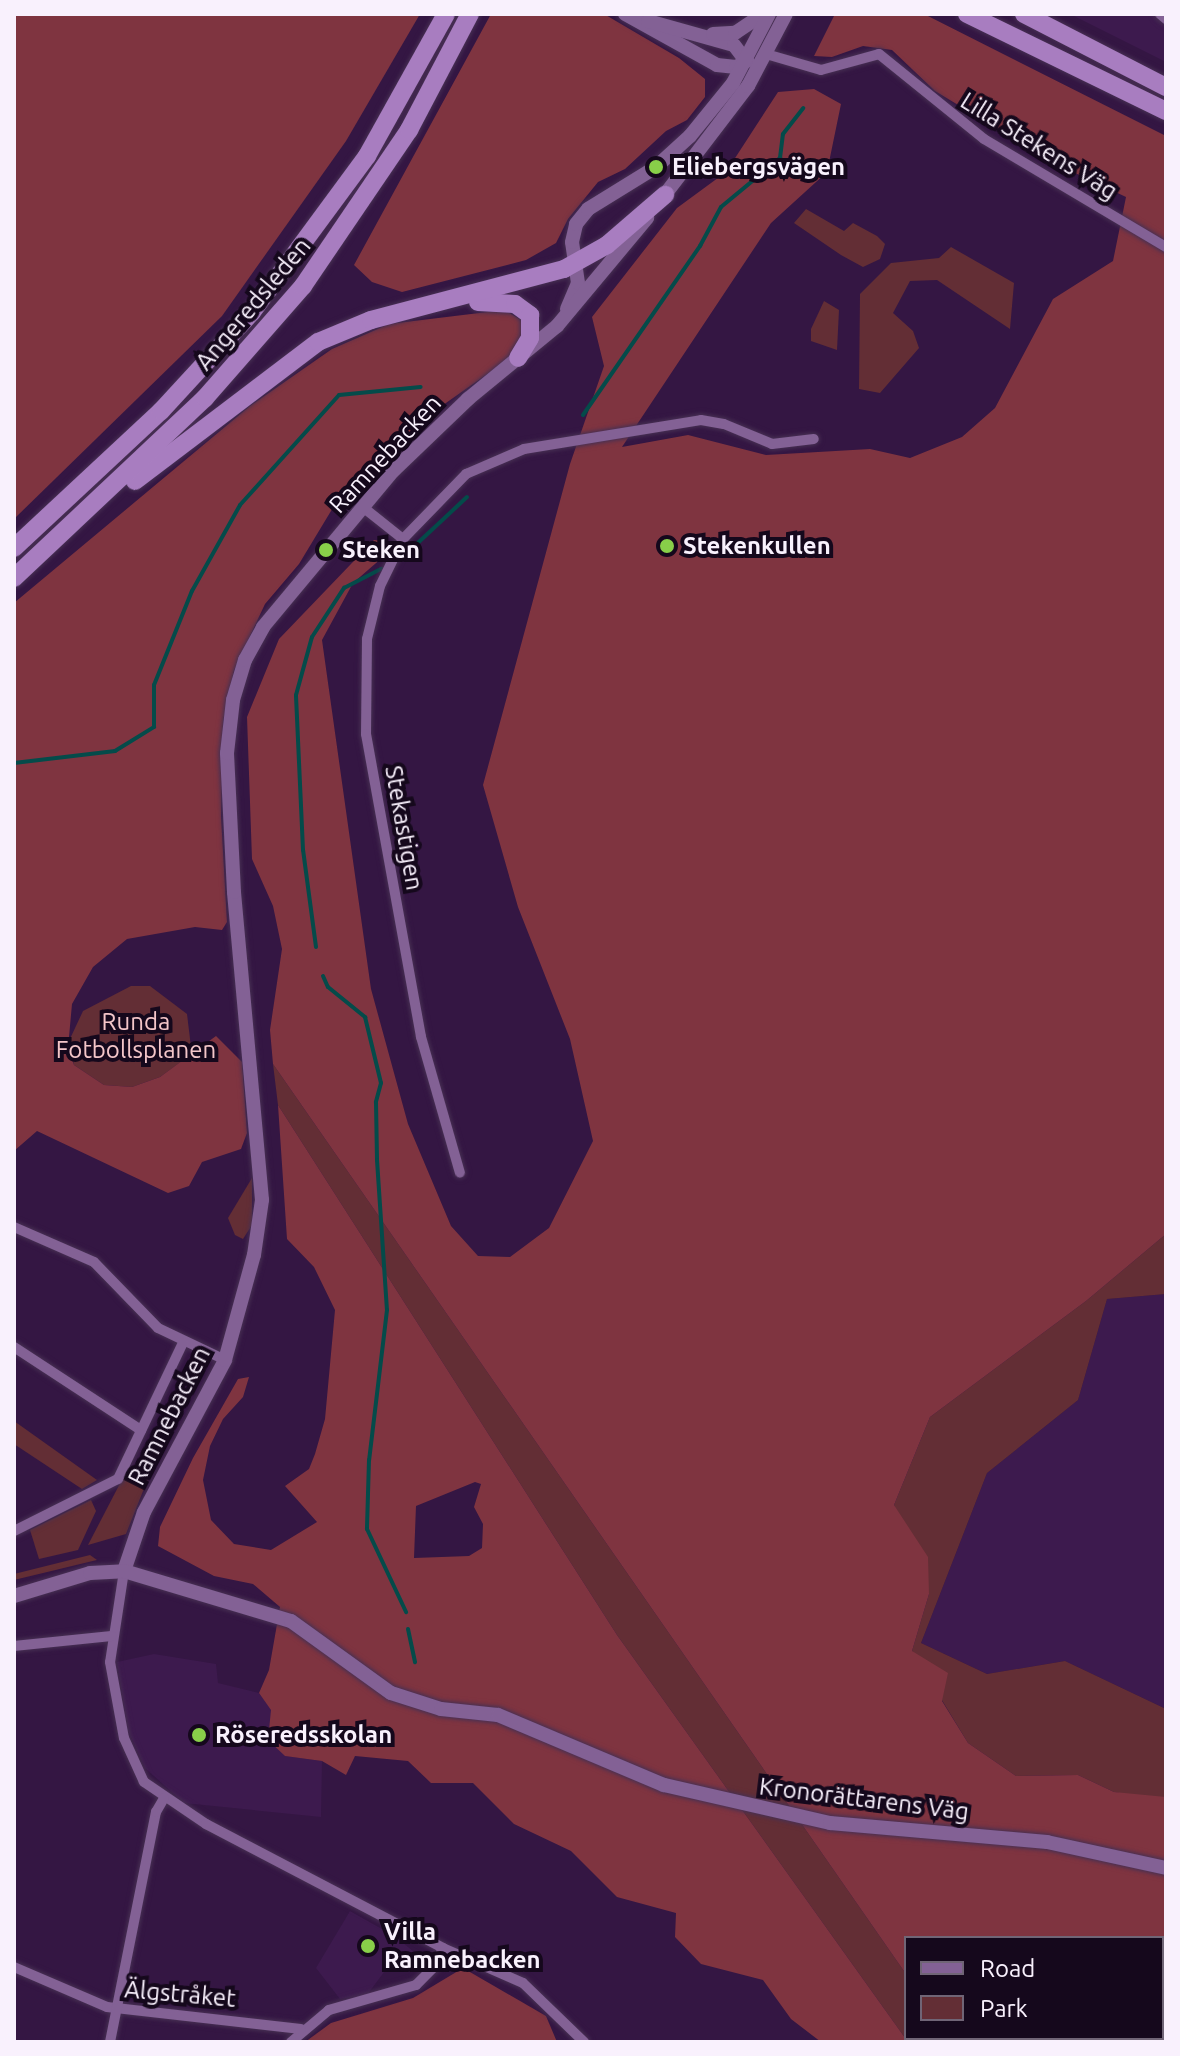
<!DOCTYPE html>
<meta charset="utf-8">
<style>
body{margin:0}
#map{position:relative;width:1180px;height:2056px;overflow:hidden;background:#341643;font-family:Ubuntu,sans-serif}
div>[style]{position:absolute}
[style*='--x']{left:calc(var(--x)*1px);top:calc(var(--y)*1px);width:calc(var(--w)*1px);rotate:calc(var(--a)*1deg)}
.built>*{inset:0;background:#3d1a4e}
.green>*{inset:0;background:#632e35}
.forest>*{inset:0;background:#7f3440}
.stream>*{height:4px;margin:-2px;padding:0 2px;transform-origin:2px;border-radius:2px;background:#044b4a}
.roads{filter:drop-shadow(0 0 2px #473053) drop-shadow(0 0 2px #473053)}
.street>*{height:10px;margin:-5px;padding:0 5px;transform-origin:5px;border-radius:5px;background:#836195}
.secondary>*{height:14px;margin:-7px;padding:0 7px;transform-origin:7px;border-radius:7px;background:#836195}
.highway>*{height:18px;margin:-9px;padding:0 9px;transform-origin:9px;border-radius:9px;background:#a87dc0}
.dots>*{width:22px;height:22px;translate:-50% -50%;box-sizing:border-box;border:4px solid #15081c;border-radius:50%}
span{translate:-50% -50%;white-space:nowrap;text-align:center;line-height:1.15;-webkit-text-stroke:8px #15081c;paint-order:stroke}
.street-label{font-size:24px;color:#f9f1fd}
.poi-label{font-size:24px;color:#f9f1fd;font-weight:700}
.left{translate:0 -50%;text-align:left}
.park-label{font-size:24px;color:#f4c6c9}
.frame{position:absolute;inset:0;border:16px solid #f9f1fd;pointer-events:none}
.legend{position:absolute;left:904px;top:1936px;width:260px;height:104px;box-sizing:border-box;background:#15081c;border:2px solid #706576;margin:0;padding:10px 14px;list-style:none;font-size:24px;color:#f9f1fd}
.legend li{display:flex;align-items:center;gap:16px;height:40px}
.legend b{width:40px;border:2px solid #706576}
</style>
<div id="map">
<div class="built">
<i style="clip-path:polygon(1070px 14px,1166px 14px,1166px 62px)"></i>
<i style="clip-path:polygon(1166px 1294px,1166px 1709px,1065px 1661px,987px 1674px,921px 1643px,987px 1473px,1078px 1400px,1107px 1299px)"></i>
<i style="clip-path:polygon(154px 1654px,216px 1664px,218px 1683px,259px 1693px,271px 1709px,286px 1756px,322px 1761px,321px 1817px,184px 1803px,145px 1768px,128px 1730px,117px 1662px)"></i>
<i style="clip-path:polygon(350px 1911px,396px 1937px,420px 1957px,416px 1970px,396px 1956px,367px 1995px,340px 1999px,316px 1968px)"></i>
</div>
<div class="green">
<i style="clip-path:polygon(806px 209px,844px 231px,853px 223px,877px 236px,885px 244px,880px 259px,863px 267px,841px 255px,794px 223px)"></i>
<i style="clip-path:polygon(951px 247px,1014px 283px,1010px 329px,937px 280px,910px 281px,893px 313px,913px 331px,919px 348px,880px 393px,859px 389px,860px 294px,891px 263px,939px 258px)"></i>
<i style="clip-path:polygon(824px 301px,839px 310px,837px 350px,811px 341px,811px 329px)"></i>
<i style="clip-path:polygon(131px 986px,150px 986px,187px 1014px,191px 1047px,185px 1059px,160px 1077px,132px 1087px,104px 1085px,74px 1065px,69px 1041px,83px 1011px)"></i>
<i style="clip-path:polygon(273px 1064px,906px 1974px,906px 2038px,953px 2042px,908px 2042px,617px 1635px,278px 1105px)"></i>
<i style="clip-path:polygon(252px 1178px,252px 1225px,243px 1239px,235px 1235px,228px 1218px)"></i>
<i style="clip-path:polygon(1166px 1234px,1166px 1294px,1107px 1299px,1078px 1400px,987px 1473px,921px 1643px,987px 1674px,1065px 1661px,1166px 1709px,1166px 1797px,1147px 1798px,1114px 1792px,1078px 1775px,1016px 1776px,968px 1743px,912px 1651px,929px 1594px,894px 1505px,930px 1417px,1086px 1301px)"></i>
<i style="clip-path:polygon(14px 1421px,97px 1480px,82px 1489px,14px 1444px)"></i>
<i style="clip-path:polygon(153px 1466px,126px 1534px,88px 1545px,128px 1468px)"></i>
<i style="clip-path:polygon(91px 1500px,96px 1511px,78px 1550px,39px 1559px,30px 1530px)"></i>
<i style="clip-path:polygon(90px 1555px,97px 1560px,14px 1580px,14px 1574px)"></i>
</div>
<div class="forest">
<i style="clip-path:polygon(14px 14px,420px 14px,346px 141px,222px 316px,14px 519px)"></i>
<i style="clip-path:polygon(491px 14px,604px 14px,679px 58px,705px 79px,705px 97px,687px 120px,666px 131px,625px 169px,598px 182px,568px 219px,556px 243px,526px 260px,402px 292px,372px 282px,354px 265px)"></i>
<i style="clip-path:polygon(835px 14px,924px 14px,1166px 136px,1166px 1234px,1086px 1301px,930px 1417px,894px 1505px,928px 1557px,929px 1594px,912px 1651px,948px 1673px,942px 1701px,968px 1743px,1016px 1776px,1078px 1775px,1114px 1792px,1166px 1797px,1166px 2042px,953px 2042px,950px 2038px,1162px 2038px,1162px 1938px,906px 1938px,906px 1974px,273px 1064px,270px 1030px,282px 949px,273px 906px,252px 859px,247px 717px,279px 639px,374px 540px,382px 541px,383px 557px,353px 583px,322px 640px,371px 989px,408px 1124px,451px 1226px,478px 1256px,510px 1257px,549px 1228px,593px 1141px,570px 1039px,518px 907px,483px 785px,570px 464px,604px 366px,592px 317px,677px 208px,726px 172px,778px 92px,814px 89px,841px 104px,827px 172px,771px 223px,622px 447px,688px 435px,766px 455px,870px 449px,910px 458px,962px 437px,995px 408px,1053px 299px,1113px 261px,1126px 197px,1054px 163px,935px 91px,892px 50px,863px 46px,832px 57px,814px 56px)"></i>
<i style="clip-path:polygon(504px 310px,521px 320px,524px 333px,510px 358px,436px 410px,368px 487px,350px 491px,334px 506px,299px 564px,265px 604px,234px 670px,223px 721px,221px 816px,227px 922px,222px 930px,195px 927px,127px 939px,93px 967px,72px 1004px,68px 1048px,74px 1065px,104px 1085px,132px 1087px,160px 1077px,216px 1036px,242px 1062px,247px 1133px,241px 1149px,202px 1162px,189px 1186px,168px 1193px,37px 1131px,14px 1151px,14px 603px,250px 406px,332px 349px,389px 324px)"></i>
<i style="clip-path:polygon(evenodd,278px 1105px,617px 1635px,908px 2042px,821px 2042px,791px 2019px,763px 1980px,701px 1964px,675px 1937px,676px 1913px,617px 1897px,571px 1851px,514px 1824px,473px 1783px,431px 1783px,408px 1761px,355px 1756px,346px 1775px,322px 1761px,285px 1756px,268px 1740px,271px 1710px,259px 1693px,269px 1670px,280px 1607px,253px 1584px,214px 1576px,158px 1546px,160px 1527px,193px 1458px,238px 1379px,249px 1377px,243px 1397px,223px 1419px,210px 1446px,203px 1480px,211px 1520px,234px 1544px,271px 1550px,317px 1522px,285px 1486px,309px 1469px,315px 1454px,325px 1419px,335px 1310px,314px 1267px,287px 1239px,278px 1105px,475px 1482px,481px 1484px,474px 1507px,483px 1524px,482px 1548px,469px 1556px,414px 1558px,416px 1506px,475px 1482px)"></i>
<i style="clip-path:polygon(463px 1968px,546px 2016px,557px 2042px,305px 2042px,331px 2023px,413px 1998px)"></i>
</div>
<div class="stream">
<i style="--x:583;--y:415;--w:206;--a:-55.3"></i>
<i style="--x:700;--y:246;--w:44;--a:-61.7"></i>
<i style="--x:721;--y:207;--w:77;--a:-39.7"></i>
<i style="--x:780;--y:158;--w:24;--a:-83"></i>
<i style="--x:783;--y:134;--w:33;--a:-52"></i>
<i style="--x:407;--y:553;--w:82;--a:-43"></i>
<i style="--x:14;--y:763;--w:102;--a:-6.8"></i>
<i style="--x:115;--y:751;--w:46;--a:-31.6"></i>
<i style="--x:154;--y:727;--w:42;--a:-90"></i>
<i style="--x:154;--y:685;--w:101;--a:-68"></i>
<i style="--x:192;--y:591;--w:98;--a:-60.8"></i>
<i style="--x:240;--y:505;--w:148;--a:-48"></i>
<i style="--x:339;--y:395;--w:82;--a:-5.6"></i>
<i style="--x:316;--y:947;--w:98;--a:-97.6"></i>
<i style="--x:303;--y:850;--w:155;--a:-92.6"></i>
<i style="--x:296;--y:695;--w:60;--a:-74.6"></i>
<i style="--x:312;--y:637;--w:59;--a:-56.9"></i>
<i style="--x:344;--y:588;--w:42;--a:-27.2"></i>
<i style="--x:323;--y:976;--w:12;--a:66"></i>
<i style="--x:328;--y:987;--w:48;--a:39"></i>
<i style="--x:365;--y:1017;--w:68;--a:76.4"></i>
<i style="--x:381;--y:1083;--w:20;--a:105"></i>
<i style="--x:376;--y:1102;--w:58;--a:89"></i>
<i style="--x:377;--y:1160;--w:150;--a:86.2"></i>
<i style="--x:387;--y:1310;--w:151;--a:96.8"></i>
<i style="--x:369;--y:1460;--w:69;--a:91.7"></i>
<i style="--x:367;--y:1529;--w:92;--a:64.8"></i>
<i style="--x:408;--y:1629;--w:34;--a:78"></i>
</div>
<div class="roads">
<div class="street">
<i style="--x:1160;--y:14;--w:8;--a:40"></i>
<i style="--x:766;--y:54;--w:57;--a:16.2"></i>
<i style="--x:821;--y:70;--w:60;--a:-15.4"></i>
<i style="--x:879;--y:54;--w:135;--a:39"></i>
<i style="--x:984;--y:139;--w:212;--a:30.7"></i>
<i style="--x:364;--y:508;--w:50;--a:38.5"></i>
<i style="--x:403;--y:539;--w:52;--a:116.1"></i>
<i style="--x:380;--y:586;--w:55;--a:103.8"></i>
<i style="--x:367;--y:639;--w:95;--a:90.6"></i>
<i style="--x:366;--y:734;--w:308;--a:79.7"></i>
<i style="--x:421;--y:1037;--w:141;--a:74"></i>
<i style="--x:403;--y:539;--w:91;--a:-45.9"></i>
<i style="--x:466;--y:474;--w:63;--a:-23.3"></i>
<i style="--x:524;--y:449;--w:179;--a:-9.3"></i>
<i style="--x:701;--y:420;--w:23;--a:10"></i>
<i style="--x:724;--y:424;--w:52;--a:22.6"></i>
<i style="--x:772;--y:444;--w:42;--a:-6.8"></i>
<i style="--x:14;--y:1227;--w:87;--a:23.6"></i>
<i style="--x:94;--y:1262;--w:92;--a:45.9"></i>
<i style="--x:158;--y:1328;--w:74;--a:25.5"></i>
<i style="--x:14;--y:1347;--w:152;--a:33.2"></i>
<i style="--x:14;--y:1531;--w:116;--a:-26.6"></i>
<i style="--x:118;--y:1479;--w:151;--a:-64.5"></i>
<i style="--x:124;--y:1571;--w:92;--a:98.7"></i>
<i style="--x:110;--y:1662;--w:77;--a:79.6"></i>
<i style="--x:124;--y:1738;--w:48;--a:65.6"></i>
<i style="--x:144;--y:1782;--w:75;--a:34.1"></i>
<i style="--x:206;--y:1824;--w:267;--a:27.6"></i>
<i style="--x:443;--y:1948;--w:20;--a:114"></i>
<i style="--x:435;--y:1966;--w:27;--a:135"></i>
<i style="--x:416;--y:1985;--w:91;--a:164"></i>
<i style="--x:329;--y:2010;--w:50;--a:139.9"></i>
<i style="--x:14;--y:1646;--w:98;--a:-5.9"></i>
<i style="--x:443;--y:1948;--w:87;--a:23.6"></i>
<i style="--x:523;--y:1983;--w:85;--a:44"></i>
<i style="--x:14;--y:1967;--w:101;--a:23.3"></i>
<i style="--x:107;--y:2007;--w:195;--a:6.5"></i>
<i style="--x:110;--y:2042;--w:235;--a:-78.7"></i>
<i style="--x:156;--y:1812;--w:16;--a:-60"></i>
</div>
<div class="secondary">
<i style="--x:625;--y:14;--w:105;--a:29"></i>
<i style="--x:717;--y:65;--w:19;--a:6"></i>
<i style="--x:736;--y:67;--w:13;--a:-29"></i>
<i style="--x:648;--y:21;--w:89;--a:15.6"></i>
<i style="--x:734;--y:45;--w:20;--a:53"></i>
<i style="--x:713;--y:34;--w:22;--a:-3"></i>
<i style="--x:735;--y:33;--w:34;--a:-34"></i>
<i style="--x:660;--y:201;--w:145;--a:-52.6"></i>
<i style="--x:748;--y:86;--w:81;--a:-62.2"></i>
<i style="--x:567;--y:309;--w:28;--a:-67"></i>
<i style="--x:578;--y:283;--w:41;--a:-98.3"></i>
<i style="--x:572;--y:242;--w:18;--a:-77"></i>
<i style="--x:576;--y:224;--w:19;--a:-51"></i>
<i style="--x:588;--y:209;--w:80;--a:-31.7"></i>
<i style="--x:656;--y:167;--w:46;--a:-42.4"></i>
<i style="--x:690;--y:136;--w:68;--a:-50.9"></i>
<i style="--x:733;--y:83;--w:78;--a:-62.4"></i>
<i style="--x:124;--y:1571;--w:62;--a:-71.3"></i>
<i style="--x:144;--y:1512;--w:172;--a:-61.9"></i>
<i style="--x:225;--y:1360;--w:109;--a:-74.6"></i>
<i style="--x:254;--y:1255;--w:56;--a:-81.7"></i>
<i style="--x:262;--y:1200;--w:309;--a:-95.2"></i>
<i style="--x:234;--y:892;--w:139;--a:-92.9"></i>
<i style="--x:227;--y:753;--w:53;--a:-83.5"></i>
<i style="--x:233;--y:700;--w:42;--a:-73.3"></i>
<i style="--x:245;--y:660;--w:38;--a:-61"></i>
<i style="--x:263;--y:627;--w:204;--a:-50.2"></i>
<i style="--x:394;--y:470;--w:103;--a:-43.8"></i>
<i style="--x:468;--y:399;--w:115;--a:-39.4"></i>
<i style="--x:557;--y:326;--w:141;--a:-50.2"></i>
<i style="--x:14;--y:1596;--w:79;--a:-16.8"></i>
<i style="--x:90;--y:1573;--w:34;--a:-3"></i>
<i style="--x:124;--y:1571;--w:174;--a:16.7"></i>
<i style="--x:291;--y:1621;--w:123;--a:35.8"></i>
<i style="--x:391;--y:1693;--w:52;--a:17.7"></i>
<i style="--x:441;--y:1709;--w:57;--a:6"></i>
<i style="--x:498;--y:1715;--w:180;--a:22.9"></i>
<i style="--x:664;--y:1785;--w:170;--a:12.9"></i>
<i style="--x:830;--y:1823;--w:218;--a:5"></i>
<i style="--x:1047;--y:1842;--w:122;--a:12.3"></i>
</div>
<div class="highway">
<i style="--x:967;--y:14;--w:221;--a:26"></i>
<i style="--x:1024;--y:14;--w:160;--a:27.2"></i>
<i style="--x:478;--y:302;--w:37;--a:3"></i>
<i style="--x:515;--y:304;--w:19;--a:36"></i>
<i style="--x:530;--y:315;--w:23;--a:90"></i>
<i style="--x:530;--y:338;--w:23;--a:121"></i>
<i style="--x:135;--y:481;--w:230;--a:-37.2"></i>
<i style="--x:318;--y:342;--w:57;--a:-22.5"></i>
<i style="--x:371;--y:320;--w:200;--a:-14.8"></i>
<i style="--x:564;--y:269;--w:49;--a:-29.2"></i>
<i style="--x:607;--y:245;--w:77;--a:-40.8"></i>
<i style="--x:14;--y:548;--w:201;--a:-43"></i>
<i style="--x:161;--y:411;--w:134;--a:-47.4"></i>
<i style="--x:252;--y:312;--w:194;--a:-53.6"></i>
<i style="--x:367;--y:156;--w:162;--a:-60.9"></i>
<i style="--x:14;--y:578;--w:262;--a:-43.3"></i>
<i style="--x:205;--y:398;--w:149;--a:-48.8"></i>
<i style="--x:303;--y:286;--w:189;--a:-55.8"></i>
<i style="--x:409;--y:130;--w:131;--a:-62.3"></i>
</div>
</div>
<div class="dots">
<i style="left:656px;top:167px;background:#88cf49"></i>
<i style="left:667px;top:546px;background:#88cf49"></i>
<i style="left:326px;top:550px;background:#88cf49"></i>
<i style="left:199px;top:1735px;background:#88cf49"></i>
<i style="left:368px;top:1946px;background:#88cf49"></i>
</div>
<div class="street-label">
<span style="left:1039px;top:146px;rotate:32deg">Lilla Stekens Väg</span>
<span style="left:253px;top:304px;rotate:-50deg">Angeredsleden</span>
<span style="left:385px;top:454px;rotate:-47deg">Ramnebacken</span>
<span style="left:404px;top:828px;rotate:80deg">Stekastigen</span>
<span style="left:169px;top:1416px;rotate:-63deg">Ramnebacken</span>
<span style="left:864px;top:1799px;rotate:7deg">Kronorättarens Väg</span>
<span style="left:180px;top:1994px;rotate:5deg">Älgstråket</span>
</div>
<div class="poi-label">
<span class="left" style="left:672px;top:167px">Eliebergsvägen</span>
<span class="left" style="left:683px;top:546px">Stekenkullen</span>
<span class="left" style="left:342px;top:550px">Steken</span>
<span class="left" style="left:215px;top:1735px">Röseredsskolan</span>
<span class="left" style="left:384px;top:1946px">Villa<br>Ramnebacken</span>
</div>
<div class="park-label">
<span style="left:136px;top:1036px">Runda<br>Fotbollsplanen</span>
</div>
<div class="frame"></div>
<ul class="legend">
<li><b style="height:10px;background:#836195"></b>Road</li>
<li><b style="height:22px;background:#632e35"></b>Park</li>
</ul>
</div>
